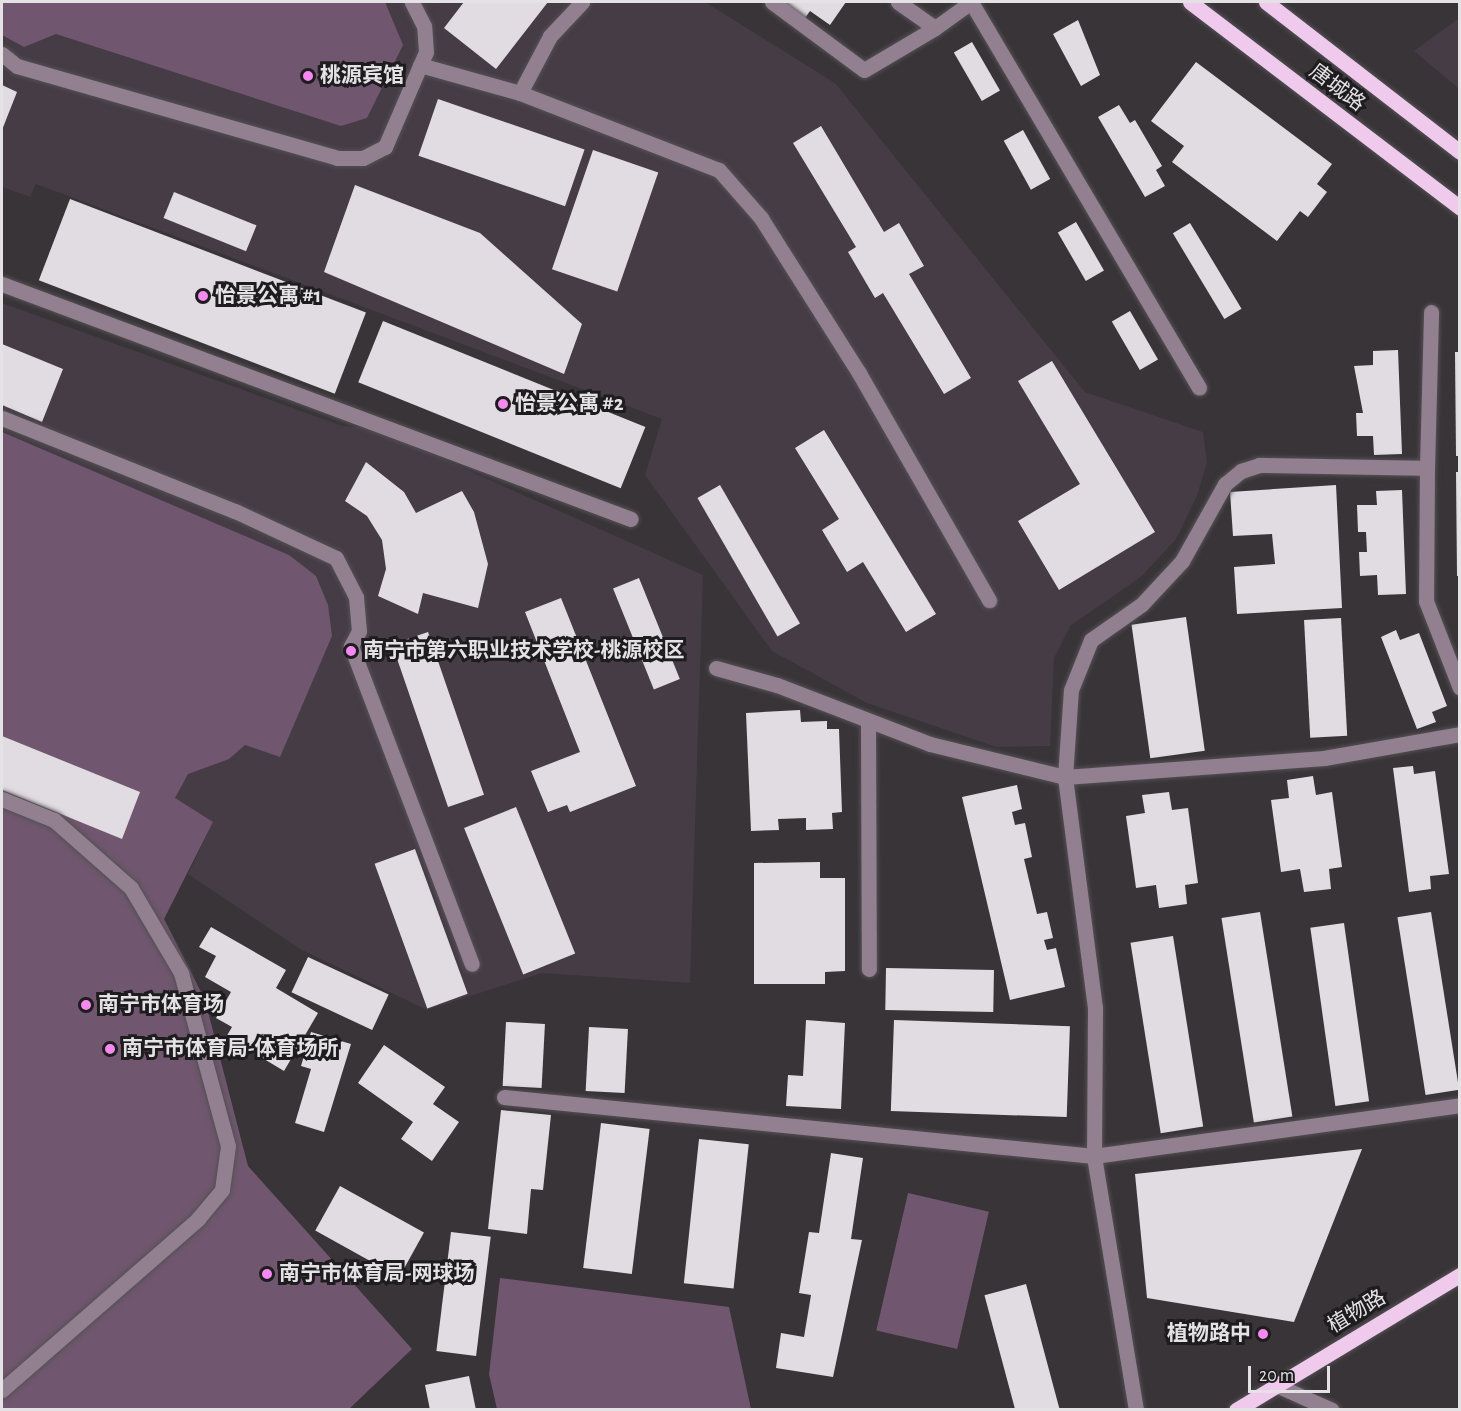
<!DOCTYPE html>
<meta charset="utf-8">
<style>
body{margin:0}
#map{position:relative;width:1461px;height:1411px;overflow:hidden;background:#383438;font-family:"Alegreya Sans","Noto Sans SC",sans-serif}
div>[style]{position:absolute}
[style*='--x']{left:calc(var(--x)*1px);top:calc(var(--y)*1px);width:calc(var(--w)*1px);rotate:calc(var(--a)*1deg)}
.built>*{inset:0;background:#453c45}
.green>*{inset:0;background:#70576f;transform-origin:0 0}
.building>*{inset:0;background:#e1dce1;transform-origin:0 0}
.roads{filter:drop-shadow(0 0 2px #545054) drop-shadow(0 0 2px #545054)}
.minor>*{height:15px;margin:-7.5px;padding:0 7.5px;transform-origin:7.5px;border-radius:7.5px;background:#928091}
.major>*{height:15px;margin:-7.5px;padding:0 7.5px;transform-origin:7.5px;border-radius:7.5px;background:#efcaec}
.dots>*{width:16px;height:16px;translate:-50% -50%;box-sizing:border-box;border:3px solid #1e1c1e;border-radius:50%}
span{translate:-50% -50%;white-space:nowrap;text-align:center;line-height:1.15;-webkit-text-stroke:6px #1e1c1e;paint-order:stroke}
.poi-label{font-size:21px;color:#e4e2e4;font-weight:700}
.left{translate:0 -50%;text-align:left}
.right{translate:-100% -50%;text-align:right}
.street-label{font-size:21px;color:#e4e2e4}
.frame{position:absolute;inset:0;border:3px solid #e4e2e4;pointer-events:none}
.scale{position:absolute;left:1248px;top:1366px;width:82px;height:27px;box-sizing:border-box;border:3px solid #e4e2e4;border-top:0;padding-left:8px;font-size:18px;line-height:21px;white-space:nowrap;color:#e4e2e4;-webkit-text-stroke:4px #1e1c1e;paint-order:stroke}
</style>
<div id="map">
<div class="built">
<i style="clip-path:polygon(2px 2px,705px 2px,835px 83px,1085px 392px,1203px 432px,1207px 462px,1197px 496px,1176px 539px,1142px 576px,1070px 626px,1054px 658px,1050px 746px,996px 747px,867px 703px,772px 651px,645px 475px,662px 419px,36px 184px,30px 197px,2px 187px)"></i>
<i style="clip-path:polygon(1459px 18px,1459px 89px,1414px 51px)"></i>
<i style="clip-path:polygon(2px 303px,343px 426px,375px 429px,703px 575px,690px 983px,542px 973px,427px 1010px,302px 950px,188px 874px,213px 822px,2px 728px)"></i>
</div>
<div class="green">
<i style="clip-path:polygon(2px 2px,385px 2px,403px 45px,367px 118px,341px 126px,56px 34px,24px 47px,2px 35px)"></i>
<i style="clip-path:polygon(2px 432px,289px 555px,316px 576px,328px 605px,332px 636px,280px 757px,245px 745px,229px 759px,188px 774px,175px 798px,213px 822px,164px 919px,205px 1000px,248px 1166px,412px 1349px,349px 1409px,2px 1409px)"></i>
<i style="left:908px;top:1193px;width:83px;height:141px;rotate:13deg"></i>
<i style="clip-path:polygon(500px 1278px,729px 1307px,751px 1409px,497px 1409px,489px 1374px)"></i>
</div>
<div class="building">
<i style="clip-path:polygon(464px 2px,548px 2px,496px 69px,444px 28px)"></i>
<i style="clip-path:polygon(781px 2px,846px 2px,830px 25px,810px 11px,805px 18px)"></i>
<i style="clip-path:polygon(1078px 20px,1100px 75px,1081px 86px,1053px 34px)"></i>
<i style="left:972px;top:42px;width:56px;height:21px;rotate:60deg"></i>
<i style="clip-path:polygon(1196px 62px,1332px 164px,1317px 184px,1327px 192px,1308px 217px,1300px 211px,1277px 241px,1172px 162px,1184px 146px,1151px 121px)"></i>
<i style="clip-path:polygon(2px 85px,17px 92px,2px 130px)"></i>
<i style="left:438px;top:99px;width:155px;height:60px;rotate:19deg"></i>
<i style="clip-path:polygon(1119px 105px,1130px 123px,1135px 120px,1162px 166px,1156px 170px,1165px 186px,1145px 197px,1098px 117px)"></i>
<i style="clip-path:polygon(821px 126px,884px 232px,899px 223px,924px 266px,909px 274px,971px 378px,944px 394px,883px 293px,875px 298px,848px 252px,856px 247px,793px 143px)"></i>
<i style="left:1023px;top:130px;width:56px;height:22px;rotate:61deg"></i>
<i style="left:593px;top:150px;width:69px;height:126px;rotate:19deg"></i>
<i style="clip-path:polygon(355px 185px,480px 233px,582px 324px,564px 374px,324px 272px)"></i>
<i style="left:174px;top:192px;width:89px;height:28px;rotate:22deg"></i>
<i style="left:70px;top:199px;width:317px;height:87px;rotate:21deg"></i>
<i style="left:1076px;top:222px;width:56px;height:21px;rotate:60deg"></i>
<i style="left:1190px;top:223px;width:100px;height:20px;rotate:59deg"></i>
<i style="left:1130px;top:311px;width:56px;height:21px;rotate:60deg"></i>
<i style="left:383px;top:321px;width:283px;height:66px;rotate:22deg"></i>
<i style="clip-path:polygon(2px 344px,63px 369px,42px 422px,2px 405px)"></i>
<i style="clip-path:polygon(1398px 350px,1402px 454px,1374px 455px,1373px 436px,1357px 436px,1356px 413px,1363px 413px,1354px 366px,1373px 365px,1373px 351px)"></i>
<i style="clip-path:polygon(1455px 352px,1460px 352px,1460px 456px,1456px 456px)"></i>
<i style="clip-path:polygon(1052px 361px,1155px 532px,1059px 590px,1018px 521px,1080px 484px,1018px 381px)"></i>
<i style="clip-path:polygon(824px 430px,936px 614px,906px 632px,863px 562px,847px 572px,822px 530px,839px 519px,795px 448px)"></i>
<i style="clip-path:polygon(366px 462px,404px 492px,416px 513px,462px 491px,474px 512px,488px 564px,478px 608px,423px 593px,418px 614px,378px 596px,386px 569px,382px 540px,367px 516px,345px 501px)"></i>
<i style="clip-path:polygon(1456px 472px,1460px 472px,1460px 576px,1457px 576px)"></i>
<i style="left:720px;top:485px;width:160px;height:26px;rotate:60deg"></i>
<i style="clip-path:polygon(1336px 485px,1342px 608px,1237px 614px,1234px 567px,1275px 564px,1272px 534px,1233px 536px,1230px 492px)"></i>
<i style="clip-path:polygon(1402px 490px,1406px 594px,1378px 595px,1377px 575px,1360px 576px,1359px 552px,1367px 552px,1366px 532px,1358px 532px,1357px 505px,1377px 505px,1376px 491px)"></i>
<i style="left:639px;top:578px;width:109px;height:28px;rotate:68deg"></i>
<i style="clip-path:polygon(561px 598px,636px 786px,570px 812px,567px 805px,548px 812px,531px 771px,580px 752px,525px 612px)"></i>
<i style="left:1186px;top:617px;width:135px;height:55px;rotate:82deg"></i>
<i style="left:1341px;top:618px;width:118px;height:37px;rotate:87deg"></i>
<i style="clip-path:polygon(1396px 630px,1400px 640px,1419px 633px,1447px 706px,1432px 712px,1436px 722px,1417px 729px,1381px 637px)"></i>
<i style="left:428px;top:632px;width:172px;height:38px;rotate:71deg"></i>
<i style="clip-path:polygon(800px 710px,801px 722px,827px 721px,827px 729px,839px 729px,842px 812px,832px 813px,833px 829px,806px 830px,806px 818px,778px 819px,779px 830px,751px 831px,746px 713px)"></i>
<i style="clip-path:polygon(2px 736px,140px 792px,122px 839px,2px 790px)"></i>
<i style="clip-path:polygon(1413px 766px,1414px 774px,1435px 771px,1449px 874px,1430px 876px,1431px 889px,1409px 892px,1393px 768px)"></i>
<i style="clip-path:polygon(1313px 776px,1316px 795px,1332px 792px,1342px 867px,1329px 869px,1331px 889px,1304px 892px,1300px 869px,1281px 872px,1271px 800px,1289px 798px,1287px 780px)"></i>
<i style="clip-path:polygon(1017px 785px,1022px 809px,1012px 812px,1015px 825px,1025px 823px,1032px 857px,1024px 859px,1037px 914px,1047px 912px,1053px 938px,1044px 940px,1047px 950px,1056px 948px,1065px 987px,1010px 1000px,962px 797px)"></i>
<i style="clip-path:polygon(1169px 792px,1172px 810px,1188px 808px,1198px 883px,1185px 885px,1187px 904px,1159px 908px,1156px 885px,1136px 888px,1126px 816px,1145px 813px,1142px 795px)"></i>
<i style="left:516px;top:807px;width:158px;height:56px;rotate:68deg"></i>
<i style="left:415px;top:849px;width:154px;height:43px;rotate:70deg"></i>
<i style="clip-path:polygon(820px 862px,820px 878px,845px 878px,845px 971px,825px 972px,825px 984px,754px 984px,754px 863px)"></i>
<i style="left:1260px;top:912px;width:207px;height:39px;rotate:81deg"></i>
<i style="left:1431px;top:912px;width:180px;height:34px;rotate:81deg"></i>
<i style="left:1344px;top:923px;width:180px;height:34px;rotate:82deg"></i>
<i style="clip-path:polygon(211px 927px,286px 970px,276px 988px,318px 1013px,284px 1071px,249px 1050px,245px 1057px,222px 1044px,232px 1027px,216px 1018px,231px 992px,205px 977px,216px 956px,199px 947px)"></i>
<i style="left:1173px;top:936px;width:193px;height:43px;rotate:81deg"></i>
<i style="left:308px;top:957px;width:89px;height:39px;rotate:25deg"></i>
<i style="left:886px;top:968px;width:108px;height:42px;rotate:1deg"></i>
<i style="clip-path:polygon(806px 1020px,845px 1023px,841px 1109px,786px 1106px,788px 1075px,803px 1076px)"></i>
<i style="left:894px;top:1020px;width:176px;height:91px;rotate:2deg"></i>
<i style="left:506px;top:1022px;width:39px;height:64px;rotate:3deg"></i>
<i style="left:589px;top:1027px;width:39px;height:64px;rotate:3deg"></i>
<i style="clip-path:polygon(311px 1032px,351px 1044px,324px 1132px,295px 1123px,311px 1069px,301px 1066px)"></i>
<i style="clip-path:polygon(384px 1045px,445px 1087px,433px 1104px,459px 1122px,432px 1161px,401px 1139px,413px 1122px,358px 1083px)"></i>
<i style="clip-path:polygon(501px 1110px,551px 1115px,543px 1190px,531px 1189px,527px 1234px,488px 1229px)"></i>
<i style="left:601px;top:1123px;width:49px;height:146px;rotate:7deg"></i>
<i style="left:699px;top:1139px;width:50px;height:145px;rotate:6deg"></i>
<i style="clip-path:polygon(1362px 1149px,1294px 1322px,1147px 1298px,1135px 1174px)"></i>
<i style="clip-path:polygon(831px 1153px,863px 1158px,851px 1239px,862px 1240px,833px 1377px,776px 1368px,781px 1333px,804px 1337px,811px 1295px,799px 1293px,809px 1232px,819px 1233px)"></i>
<i style="left:340px;top:1186px;width:96px;height:51px;rotate:29deg"></i>
<i style="left:451px;top:1232px;width:40px;height:120px;rotate:7deg"></i>
<i style="left:1026px;top:1284px;width:131px;height:43px;rotate:75deg"></i>
<i style="clip-path:polygon(469px 1376px,476px 1410px,430px 1410px,425px 1385px)"></i>
</div>
<div class="roads">
<div class="minor">
<i style="--x:772;--y:2;--w:114;--a:36.5"></i>
<i style="--x:864;--y:70;--w:82;--a:-30.6"></i>
<i style="--x:898;--y:2;--w:45;--a:35.1"></i>
<i style="--x:935;--y:28;--w:44;--a:-35.8"></i>
<i style="--x:971;--y:2;--w:448;--a:59.4"></i>
<i style="--x:2;--y:54;--w:19;--a:39"></i>
<i style="--x:17;--y:66;--w:333;--a:16"></i>
<i style="--x:337;--y:158;--w:26;--a:0"></i>
<i style="--x:363;--y:158;--w:25;--a:-27"></i>
<i style="--x:385;--y:147;--w:103;--a:-66.7"></i>
<i style="--x:426;--y:52;--w:26;--a:-94"></i>
<i style="--x:424;--y:26;--w:27;--a:-117"></i>
<i style="--x:420;--y:65;--w:104;--a:15.6"></i>
<i style="--x:520;--y:93;--w:213;--a:21.2"></i>
<i style="--x:719;--y:170;--w:64;--a:48.8"></i>
<i style="--x:761;--y:218;--w:183;--a:57.7"></i>
<i style="--x:859;--y:373;--w:262;--a:60.2"></i>
<i style="--x:520;--y:93;--w:64;--a:-62.2"></i>
<i style="--x:550;--y:36;--w:47;--a:-46.7"></i>
<i style="--x:2;--y:284;--w:671;--a:20.49"></i>
<i style="--x:2;--y:418;--w:251;--a:21.8"></i>
<i style="--x:235;--y:511;--w:111;--a:25"></i>
<i style="--x:336;--y:558;--w:44;--a:62.9"></i>
<i style="--x:356;--y:597;--w:34;--a:85"></i>
<i style="--x:359;--y:631;--w:17;--a:118"></i>
<i style="--x:351;--y:646;--w:340;--a:69.2"></i>
<i style="--x:1427;--y:468;--w:156;--a:-88.5"></i>
<i style="--x:716;--y:668;--w:63;--a:15.6"></i>
<i style="--x:777;--y:685;--w:164;--a:21.1"></i>
<i style="--x:930;--y:744;--w:139;--a:13.7"></i>
<i style="--x:1065;--y:777;--w:260;--a:-4.2"></i>
<i style="--x:1324;--y:758;--w:138;--a:-10"></i>
<i style="--x:868;--y:724;--w:245;--a:89.8"></i>
<i style="--x:2;--y:799;--w:56;--a:22"></i>
<i style="--x:54;--y:820;--w:103;--a:41.4"></i>
<i style="--x:131;--y:888;--w:99;--a:59.5"></i>
<i style="--x:181;--y:973;--w:179;--a:74.8"></i>
<i style="--x:228;--y:1146;--w:44;--a:97.8"></i>
<i style="--x:222;--y:1190;--w:38;--a:130"></i>
<i style="--x:198;--y:1219;--w:260;--a:138.9"></i>
<i style="--x:504;--y:1097;--w:593;--a:5.71"></i>
<i style="--x:1094;--y:1156;--w:370;--a:-7.9"></i>
<i style="--x:1276;--y:1385;--w:61;--a:24.1"></i>
<i style="--x:1136;--y:1410;--w:257;--a:-99.4"></i>
<i style="--x:1094;--y:1156;--w:148;--a:-89.6"></i>
<i style="--x:1095;--y:1008;--w:233;--a:-97.4"></i>
<i style="--x:1065;--y:777;--w:87;--a:-86.1"></i>
<i style="--x:1071;--y:690;--w:54;--a:-68.2"></i>
<i style="--x:1091;--y:640;--w:62;--a:-35.2"></i>
<i style="--x:1142;--y:604;--w:59;--a:-47.1"></i>
<i style="--x:1182;--y:561;--w:88;--a:-60.8"></i>
<i style="--x:1225;--y:484;--w:21;--a:-39"></i>
<i style="--x:1241;--y:471;--w:19;--a:-18"></i>
<i style="--x:1259;--y:465;--w:168;--a:1"></i>
<i style="--x:1427;--y:468;--w:133;--a:90.4"></i>
<i style="--x:1426;--y:601;--w:93;--a:68.7"></i>
</div>
<div class="major">
<i style="--x:1190;--y:2;--w:340;--a:37.3"></i>
<i style="--x:1266;--y:2;--w:245;--a:37.7"></i>
<i style="--x:1236;--y:1410;--w:262;--a:-31.1"></i>
</div>
</div>
<div class="dots">
<i style="left:308px;top:76px;background:#f489f0"></i>
<i style="left:203px;top:296px;background:#f489f0"></i>
<i style="left:503px;top:404px;background:#f489f0"></i>
<i style="left:351px;top:651px;background:#f489f0"></i>
<i style="left:86px;top:1005px;background:#f489f0"></i>
<i style="left:110px;top:1049px;background:#f489f0"></i>
<i style="left:267px;top:1274px;background:#f489f0"></i>
<i style="left:1263px;top:1334px;background:#f489f0"></i>
</div>
<div class="poi-label">
<span class="left" style="left:320px;top:76px">桃源宾馆</span>
<span class="left" style="left:215px;top:296px">怡景公寓 #1</span>
<span class="left" style="left:515px;top:404px">怡景公寓 #2</span>
<span class="left" style="left:363px;top:651px">南宁市第六职业技术学校-桃源校区</span>
<span class="left" style="left:98px;top:1005px">南宁市体育场</span>
<span class="left" style="left:122px;top:1049px">南宁市体育局-体育场所</span>
<span class="left" style="left:279px;top:1274px">南宁市体育局-网球场</span>
<span class="right" style="left:1251px;top:1334px">植物路中</span>
</div>
<div class="street-label">
<span style="left:1337px;top:88px;rotate:37deg">唐城路</span>
<span style="left:1357px;top:1312px;rotate:-31deg">植物路</span>
</div>
<div class="frame"></div>
<div class="scale">20 m</div>
</div>
